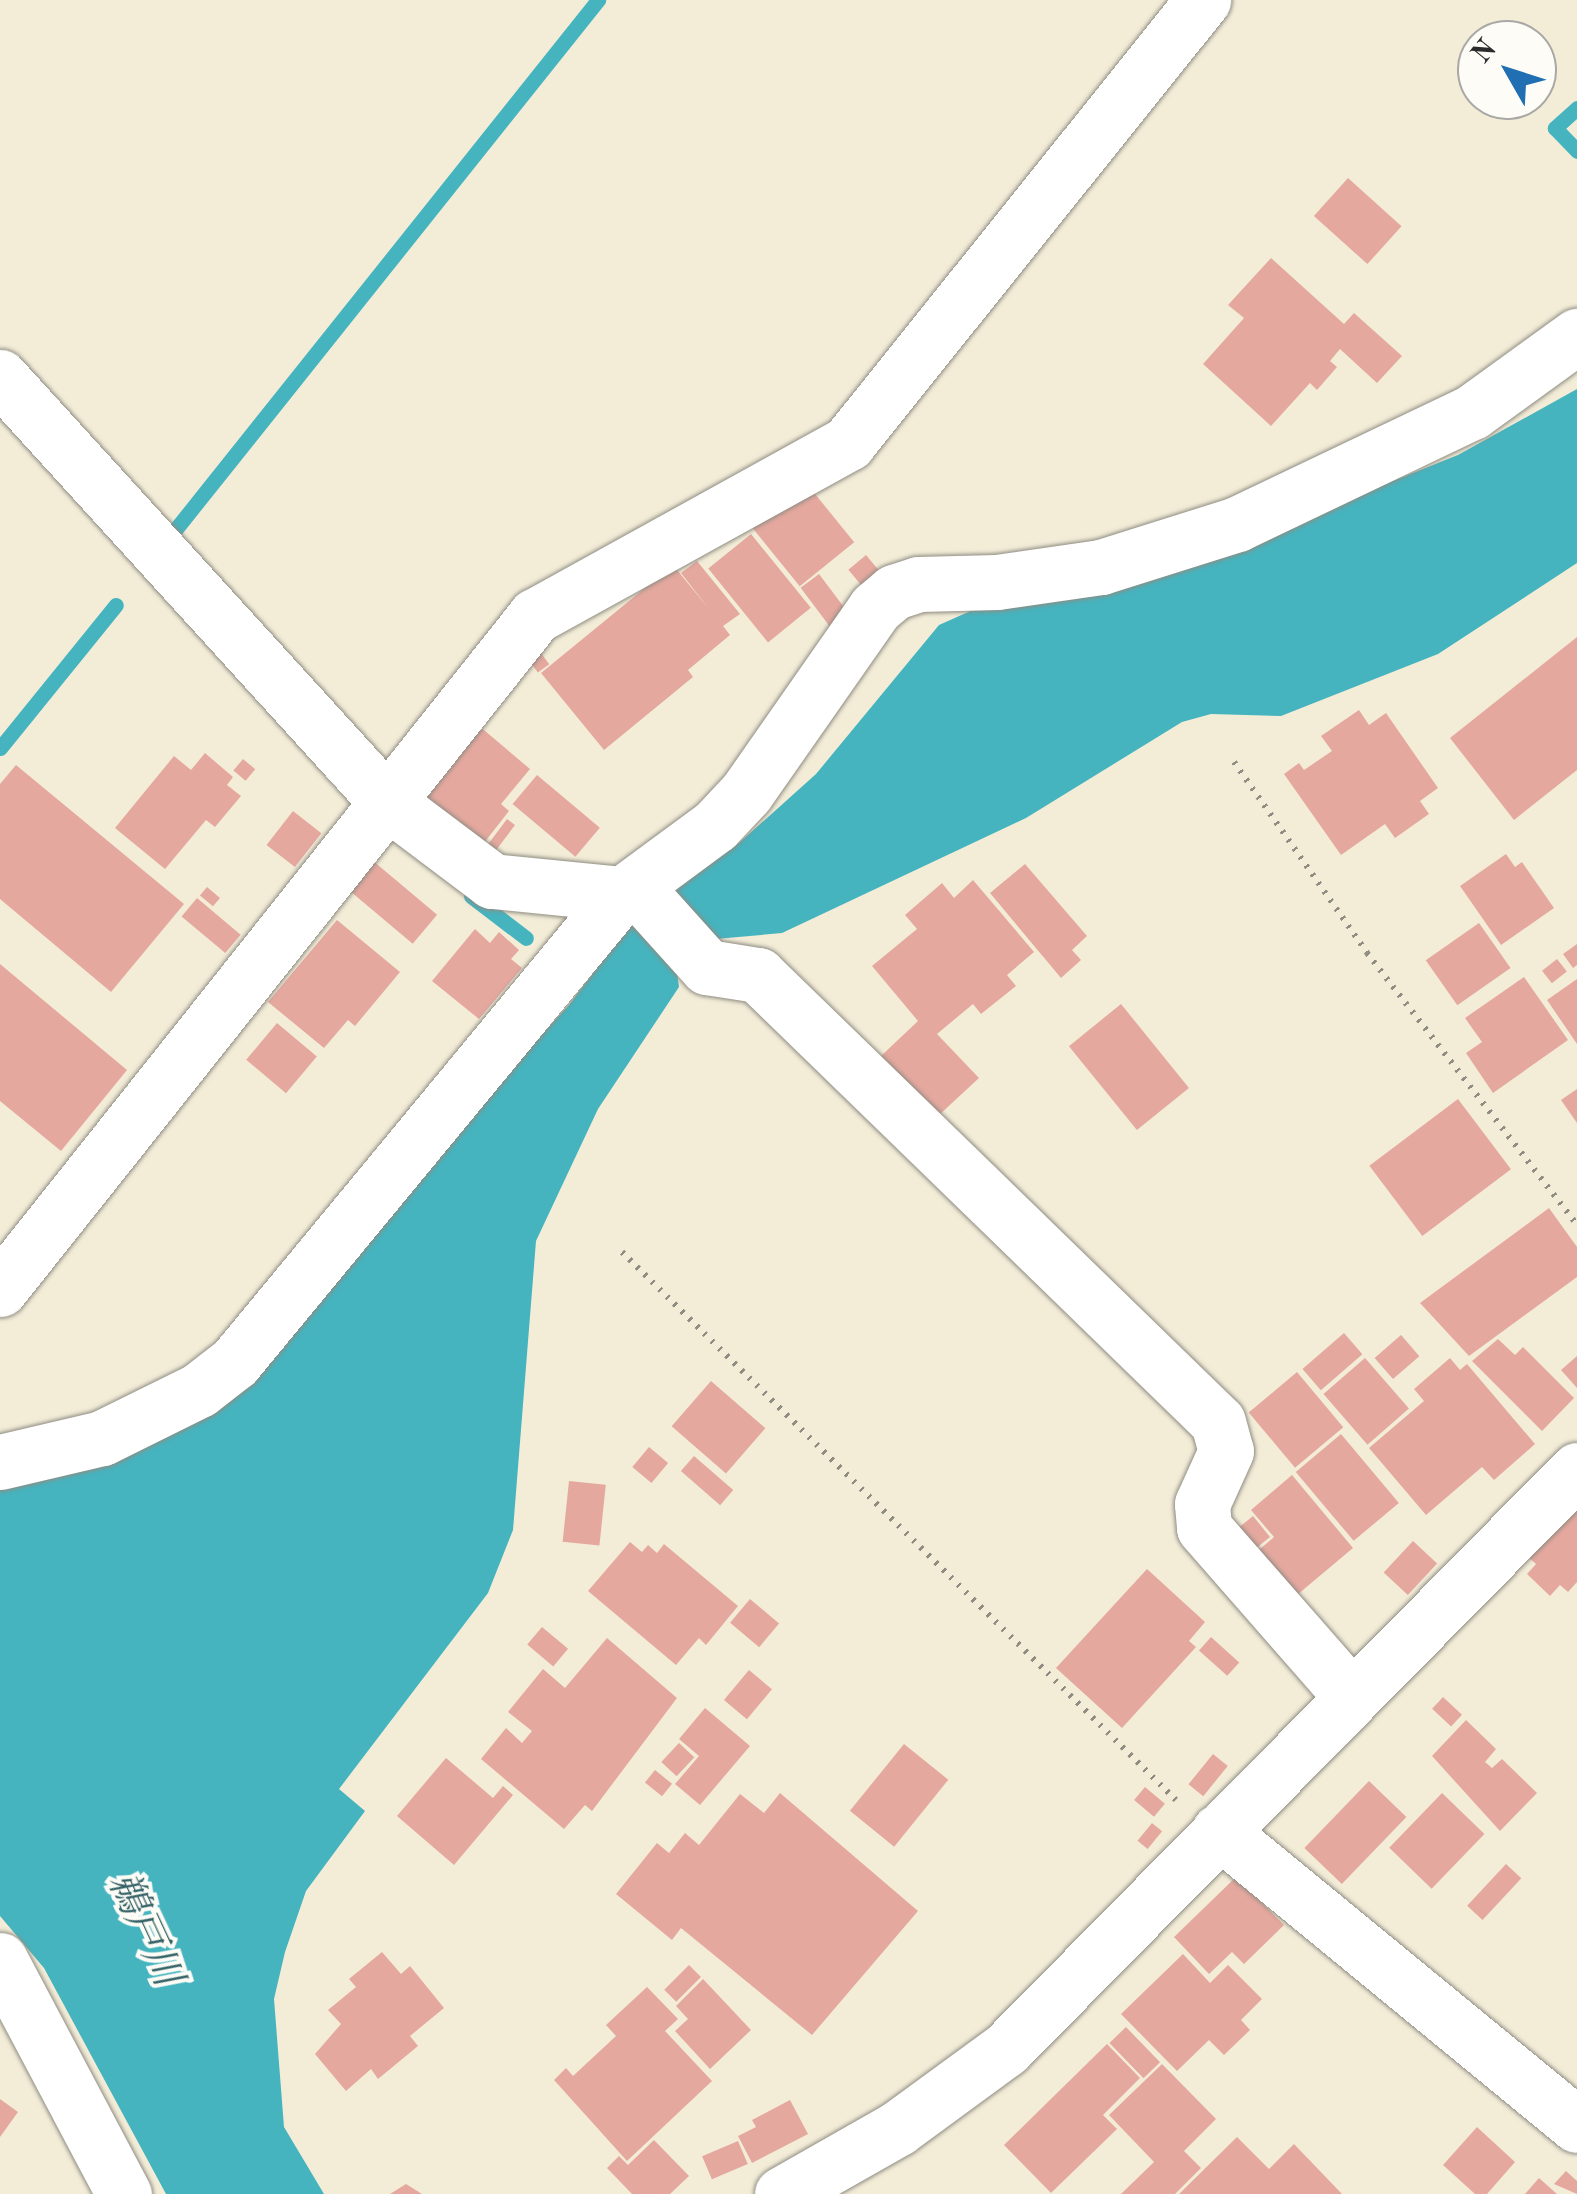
<!DOCTYPE html>
<meta charset="utf-8">
<style>
body{margin:0}
#map{position:relative;width:1577px;height:2194px;overflow:hidden;background:#f3edd8;font-family:"Old Standard TT","Noto Serif JP",serif}
div>[style]{position:absolute}
[style*='--x']{left:calc(var(--x)*1px);top:calc(var(--y)*1px);width:calc(var(--w)*1px);rotate:calc(var(--a)*1deg)}
.water>*{inset:0;background:#45b4bf}
.stream>*{height:15px;margin:-7.5px;padding:0 7.5px;transform-origin:7.5px;border-radius:7.5px;background:#45b4bf}
.building>*{inset:0;background:#e5a89f;transform-origin:0 0}
.path>*{height:6px;margin-top:-3px;transform-origin:0;background:repeating-linear-gradient(90deg,#8f8c82 0 2.5px,transparent 0 10.5px)}
.roads{filter:drop-shadow(0 0 2px #8f8c82) drop-shadow(0 0 2px #8f8c82)}
.minor>*{height:55px;margin:-27.5px;padding:0 27.5px;transform-origin:27.5px;border-radius:27.5px;background:#fff}
span{translate:-50% -50%;white-space:nowrap;text-align:center;line-height:1.15;-webkit-text-stroke:8px #fdfcf7;paint-order:stroke}
.water-label{font-size:40px;color:#356266;font-style:italic}
.north{position:absolute;left:1457px;top:20px;width:100px;height:100px;box-sizing:border-box;background:#fdfcf7;border:2px solid #a9a8a5;border-radius:50%;rotate:309deg;font-size:28px;font-weight:700;line-height:40px;text-align:center;color:#2b2b2b}
.north::after{content:'';display:block;margin:auto;width:35px;height:45px;background:#1f6fb2;clip-path:polygon(50% 0,100% 100%,50% 72%,0 100%)}
</style>
<div id="map">
<div class="water">
<i style="clip-path:polygon(1577px 389px,1577px 563px,1438px 654px,1281px 716px,1211px 714px,1182px 722px,1026px 818px,782px 933px,716px 939px,677px 972px,679px 987px,598px 1109px,536px 1241px,513px 1530px,488px 1593px,339px 1789px,365px 1811px,306px 1891px,285px 1952px,274px 1999px,284px 2127px,324px 2194px,166px 2194px,44px 1968px,0 1916px,0 1484px,134px 1448px,413px 1174px,569px 1005px,635px 918px,739px 843px,816px 774px,939px 625px,984px 605px,1190px 562px,1458px 455px)"></i>
</div>
<div class="stream">
<i style="--x:1577;--y:108;--w:30;--a:138"></i>
<i style="--x:1555;--y:128;--w:32;--a:46"></i>
<i style="--x:171;--y:535;--w:685;--a:-51.41"></i>
<i style="--x:0;--y:748;--w:184;--a:-51"></i>
<i style="--x:471;--y:896;--w:69;--a:37.4"></i>
</div>
<div class="building">
<i style="left:1348px;top:178px;width:72px;height:51px;rotate:42deg"></i>
<i style="clip-path:polygon(1271px 258px,1344px 324px,1354px 313px,1402px 356px,1377px 383px,1340px 349px,1330px 361px,1337px 367px,1317px 390px,1310px 383px,1271px 426px,1203px 364px,1244px 318px,1228px 305px)"></i>
<i style="left:807px;top:484px;width:75px;height:70px;rotate:51deg"></i>
<i style="left:751px;top:534px;width:95px;height:55px;rotate:51deg"></i>
<i style="left:866px;top:555px;width:25px;height:23px;rotate:50deg"></i>
<i style="clip-path:polygon(697px 561px,740px 614px,723px 626px,730px 635px,688px 670px,693px 677px,604px 750px,541px 673px,673px 565px,709px 609px,681px 573px)"></i>
<i style="left:819px;top:574px;width:50px;height:23px;rotate:53deg"></i>
<i style="clip-path:polygon(1577px 637px,1577px 770px,1514px 820px,1450px 738px)"></i>
<i style="left:541px;top:653px;width:14px;height:14px;rotate:54deg"></i>
<i style="clip-path:polygon(1359px 710px,1369px 725px,1386px 713px,1438px 788px,1420px 801px,1429px 814px,1395px 838px,1385px 824px,1341px 855px,1284px 774px,1299px 763px,1304px 770px,1332px 751px,1321px 736px)"></i>
<i style="clip-path:polygon(472px 720px,530px 769px,501px 804px,509px 811px,480px 848px,412px 792px)"></i>
<i style="clip-path:polygon(205px 753px,233px 777px,227px 785px,241px 796px,215px 827px,206px 820px,165px 869px,115px 828px,174px 756px,191px 770px)"></i>
<i style="left:243px;top:759px;width:16px;height:15px;rotate:40deg"></i>
<i style="clip-path:polygon(16px 765px,184px 904px,111px 992px,0 899px,0 784px)"></i>
<i style="left:537px;top:775px;width:82px;height:38px;rotate:40deg"></i>
<i style="left:293px;top:811px;width:36px;height:43px;rotate:38deg"></i>
<i style="left:507px;top:819px;width:10px;height:34px;rotate:37deg"></i>
<i style="clip-path:polygon(1506px 854px,1515px 867px,1522px 862px,1554px 908px,1501px 945px,1460px 886px)"></i>
<i style="left:372px;top:860px;width:85px;height:38px;rotate:40deg"></i>
<i style="clip-path:polygon(1025px 864px,1087px 936px,1072px 950px,1081px 960px,1061px 978px,990px 893px)"></i>
<i style="clip-path:polygon(973px 880px,1034px 952px,1007px 975px,1016px 986px,981px 1014px,973px 1004px,937px 1034px,979px 1078px,938px 1116px,881px 1056px,918px 1021px,872px 966px,917px 929px,905px 915px,942px 883px,954px 898px)"></i>
<i style="left:207px;top:887px;width:17px;height:11px;rotate:40deg"></i>
<i style="left:197px;top:898px;width:57px;height:24px;rotate:40deg"></i>
<i style="clip-path:polygon(337px 920px,400px 972px,355px 1026px,348px 1020px,324px 1048px,268px 1002px)"></i>
<i style="left:1479px;top:923px;width:55px;height:65px;rotate:55deg"></i>
<i style="clip-path:polygon(475px 929px,490px 943px,499px 932px,519px 950px,511px 959px,522px 968px,479px 1019px,432px 981px)"></i>
<i style="clip-path:polygon(1577px 944px,1577px 965px,1573px 968px,1563px 954px)"></i>
<i style="left:1557px;top:959px;width:16px;height:19px;rotate:52deg"></i>
<i style="clip-path:polygon(0 964px,127px 1070px,61px 1151px,0 1101px)"></i>
<i style="clip-path:polygon(1524px 977px,1568px 1040px,1493px 1093px,1466px 1053px,1482px 1042px,1465px 1018px)"></i>
<i style="clip-path:polygon(1577px 979px,1577px 1044px,1547px 1000px)"></i>
<i style="left:1121px;top:1004px;width:108px;height:67px;rotate:51deg"></i>
<i style="left:277px;top:1023px;width:52px;height:48px;rotate:40deg"></i>
<i style="clip-path:polygon(1577px 1089px,1577px 1123px,1561px 1100px)"></i>
<i style="left:1458px;top:1099px;width:88px;height:111px;rotate:53deg"></i>
<i style="clip-path:polygon(1549px 1208px,1577px 1247px,1577px 1277px,1469px 1356px,1420px 1303px)"></i>
<i style="left:1344px;top:1333px;width:28px;height:55px;rotate:49deg"></i>
<i style="left:1401px;top:1335px;width:28px;height:35px;rotate:49deg"></i>
<i style="clip-path:polygon(1498px 1339px,1515px 1355px,1523px 1347px,1574px 1398px,1542px 1431px,1472px 1361px)"></i>
<i style="clip-path:polygon(1577px 1356px,1577px 1388px,1561px 1370px)"></i>
<i style="left:1365px;top:1358px;width:67px;height:55px;rotate:49deg"></i>
<i style="clip-path:polygon(1450px 1358px,1460px 1370px,1467px 1364px,1535px 1444px,1494px 1480px,1482px 1467px,1426px 1515px,1369px 1448px,1424px 1401px,1414px 1389px)"></i>
<i style="left:1297px;top:1372px;width:72px;height:63px;rotate:50deg"></i>
<i style="left:711px;top:1381px;width:72px;height:60px;rotate:41deg"></i>
<i style="left:1341px;top:1434px;width:90px;height:59px;rotate:50deg"></i>
<i style="left:649px;top:1447px;width:25px;height:26px;rotate:40deg"></i>
<i style="left:694px;top:1456px;width:52px;height:20px;rotate:41deg"></i>
<i style="clip-path:polygon(1292px 1475px,1353px 1548px,1291px 1600px,1253px 1555px,1274px 1537px,1251px 1510px)"></i>
<i style="left:569px;top:1481px;width:37px;height:61px;rotate:6deg"></i>
<i style="clip-path:polygon(1577px 1501px,1577px 1582px,1568px 1592px,1560px 1585px,1550px 1596px,1527px 1574px,1536px 1564px,1527px 1556px)"></i>
<i style="left:1253px;top:1516px;width:27px;height:26px;rotate:51deg"></i>
<i style="left:1413px;top:1541px;width:33px;height:43px;rotate:43deg"></i>
<i style="clip-path:polygon(630px 1542px,642px 1552px,648px 1545px,657px 1553px,664px 1544px,738px 1606px,706px 1645px,699px 1638px,676px 1665px,588px 1591px)"></i>
<i style="clip-path:polygon(1147px 1569px,1205px 1622px,1189px 1641px,1196px 1647px,1122px 1728px,1056px 1668px)"></i>
<i style="left:750px;top:1599px;width:38px;height:31px;rotate:40deg"></i>
<i style="left:542px;top:1627px;width:34px;height:23px;rotate:40deg"></i>
<i style="left:1211px;top:1637px;width:38px;height:18px;rotate:42deg"></i>
<i style="clip-path:polygon(607px 1638px,677px 1698px,592px 1811px,585px 1805px,564px 1829px,481px 1759px,506px 1728px,522px 1743px,532px 1731px,508px 1712px,543px 1669px,565px 1688px)"></i>
<i style="left:749px;top:1670px;width:30px;height:39px;rotate:40deg"></i>
<i style="left:1443px;top:1697px;width:26px;height:16px;rotate:43deg"></i>
<i style="clip-path:polygon(705px 1708px,750px 1746px,700px 1805px,675px 1784px,699px 1756px,679px 1739px)"></i>
<i style="clip-path:polygon(1466px 1720px,1496px 1749px,1485px 1762px,1492px 1768px,1502px 1759px,1537px 1793px,1500px 1831px,1432px 1756px)"></i>
<i style="left:679px;top:1743px;width:21px;height:26px;rotate:43deg"></i>
<i style="left:904px;top:1744px;width:57px;height:86px;rotate:39deg"></i>
<i style="left:1213px;top:1754px;width:19px;height:39px;rotate:39deg"></i>
<i style="clip-path:polygon(446px 1758px,493px 1798px,503px 1786px,513px 1795px,454px 1865px,397px 1816px)"></i>
<i style="left:655px;top:1770px;width:22px;height:16px;rotate:39deg"></i>
<i style="left:1369px;top:1781px;width:52px;height:93px;rotate:44deg"></i>
<i style="left:1145px;top:1787px;width:26px;height:17px;rotate:40deg"></i>
<i style="clip-path:polygon(780px 1793px,918px 1911px,812px 2035px,681px 1928px,672px 1940px,616px 1894px,657px 1843px,669px 1853px,685px 1833px,699px 1845px,740px 1794px,764px 1813px)"></i>
<i style="left:1442px;top:1793px;width:59px;height:76px;rotate:44deg"></i>
<i style="left:1152px;top:1823px;width:13px;height:23px;rotate:39deg"></i>
<i style="left:1506px;top:1864px;width:21px;height:57px;rotate:43deg"></i>
<i style="clip-path:polygon(1236px 1877px,1284px 1925px,1244px 1964px,1232px 1952px,1209px 1974px,1174px 1937px)"></i>
<i style="clip-path:polygon(382px 1952px,401px 1974px,410px 1966px,444px 2008px,410px 2036px,418px 2046px,378px 2079px,371px 2069px,346px 2091px,315px 2054px,341px 2024px,328px 2010px,356px 1987px,349px 1979px)"></i>
<i style="clip-path:polygon(1183px 1954px,1210px 1983px,1228px 1965px,1262px 1999px,1241px 2020px,1250px 2030px,1224px 2055px,1209px 2040px,1177px 2071px,1121px 2014px)"></i>
<i style="left:689px;top:1965px;width:17px;height:35px;rotate:45deg"></i>
<i style="clip-path:polygon(703px 1979px,751px 2030px,710px 2069px,675px 2031px,688px 2019px,676px 2006px)"></i>
<i style="clip-path:polygon(647px 1987px,678px 2019px,665px 2031px,712px 2081px,627px 2161px,554px 2080px,566px 2068px,573px 2076px,616px 2036px,606px 2025px)"></i>
<i style="left:1126px;top:2027px;width:49px;height:23px;rotate:46deg"></i>
<i style="clip-path:polygon(1107px 2044px,1140px 2078px,1103px 2115px,1117px 2129px,1051px 2193px,1004px 2145px)"></i>
<i style="clip-path:polygon(1162px 2064px,1216px 2119px,1184px 2151px,1201px 2168px,1175px 2194px,1121px 2194px,1154px 2162px,1109px 2115px)"></i>
<i style="clip-path:polygon(0 2099px,18px 2112px,0 2137px)"></i>
<i style="clip-path:polygon(790px 2100px,808px 2134px,752px 2163px,738px 2136px,756px 2127px,752px 2120px)"></i>
<i style="clip-path:polygon(1477px 2127px,1515px 2162px,1487px 2194px,1475px 2194px,1443px 2165px)"></i>
<i style="clip-path:polygon(1237px 2137px,1269px 2169px,1294px 2144px,1342px 2194px,1179px 2194px)"></i>
<i style="clip-path:polygon(654px 2140px,689px 2176px,670px 2194px,632px 2194px,607px 2168px,619px 2156px,628px 2165px)"></i>
<i style="left:738px;top:2141px;width:25px;height:39px;rotate:67deg"></i>
<i style="clip-path:polygon(1566px 2171px,1577px 2181px,1577px 2194px,1554px 2184px)"></i>
<i style="clip-path:polygon(1539px 2178px,1557px 2194px,1525px 2194px)"></i>
<i style="clip-path:polygon(406px 2184px,422px 2194px,390px 2194px)"></i>
</div>
<div class="path">
<i style="--x:1234;--y:762;--w:233;--a:55.1"></i>
<i style="--x:1367;--y:953;--w:344;--a:52.3"></i>
<i style="--x:622;--y:1252;--w:779;--a:44.69"></i>
</div>
<div class="roads">
<div class="minor">
<i style="--x:0;--y:377;--w:573;--a:47.69"></i>
<i style="--x:386;--y:801;--w:133;--a:37"></i>
<i style="--x:492;--y:881;--w:152;--a:5.7"></i>
<i style="--x:643;--y:896;--w:96;--a:48"></i>
<i style="--x:707;--y:967;--w:52;--a:8.9"></i>
<i style="--x:758;--y:975;--w:641;--a:44.18"></i>
<i style="--x:1218;--y:1422;--w:30;--a:75"></i>
<i style="--x:1226;--y:1451;--w:58;--a:114.4"></i>
<i style="--x:1202;--y:1504;--w:24;--a:85"></i>
<i style="--x:1204;--y:1528;--w:223;--a:48.8"></i>
<i style="--x:0;--y:1289;--w:860;--a:-51.52"></i>
<i style="--x:535;--y:616;--w:358;--a:-28.9"></i>
<i style="--x:848;--y:443;--w:568;--a:-51.29"></i>
<i style="--x:0;--y:1462;--w:105;--a:-13.2"></i>
<i style="--x:102;--y:1438;--w:108;--a:-26.3"></i>
<i style="--x:199;--y:1390;--w:46;--a:-37.9"></i>
<i style="--x:235;--y:1362;--w:604;--a:-50.44"></i>
<i style="--x:620;--y:896;--w:118;--a:-36.4"></i>
<i style="--x:715;--y:826;--w:45;--a:-46.8"></i>
<i style="--x:746;--y:793;--w:226;--a:-55.1"></i>
<i style="--x:875;--y:608;--w:25;--a:-40"></i>
<i style="--x:894;--y:592;--w:25;--a:-18"></i>
<i style="--x:918;--y:584;--w:79;--a:-1.5"></i>
<i style="--x:997;--y:582;--w:105;--a:-8.2"></i>
<i style="--x:1101;--y:567;--w:143;--a:-17.5"></i>
<i style="--x:1237;--y:524;--w:260;--a:-25.5"></i>
<i style="--x:1472;--y:412;--w:130;--a:-35.9"></i>
<i style="--x:1219;--y:1831;--w:463;--a:39.4"></i>
<i style="--x:0;--y:1960;--w:265;--a:62.1"></i>
<i style="--x:782;--y:2194;--w:133;--a:-29.6"></i>
<i style="--x:898;--y:2128;--w:134;--a:-36.2"></i>
<i style="--x:1006;--y:2049;--w:813;--a:-45.4"></i>
</div>
</div>
<div class="water-label">
<span style="left:143px;top:1930px;rotate:65deg">鵜戸川</span>
</div>
<div class="north">N</div>
</div>
